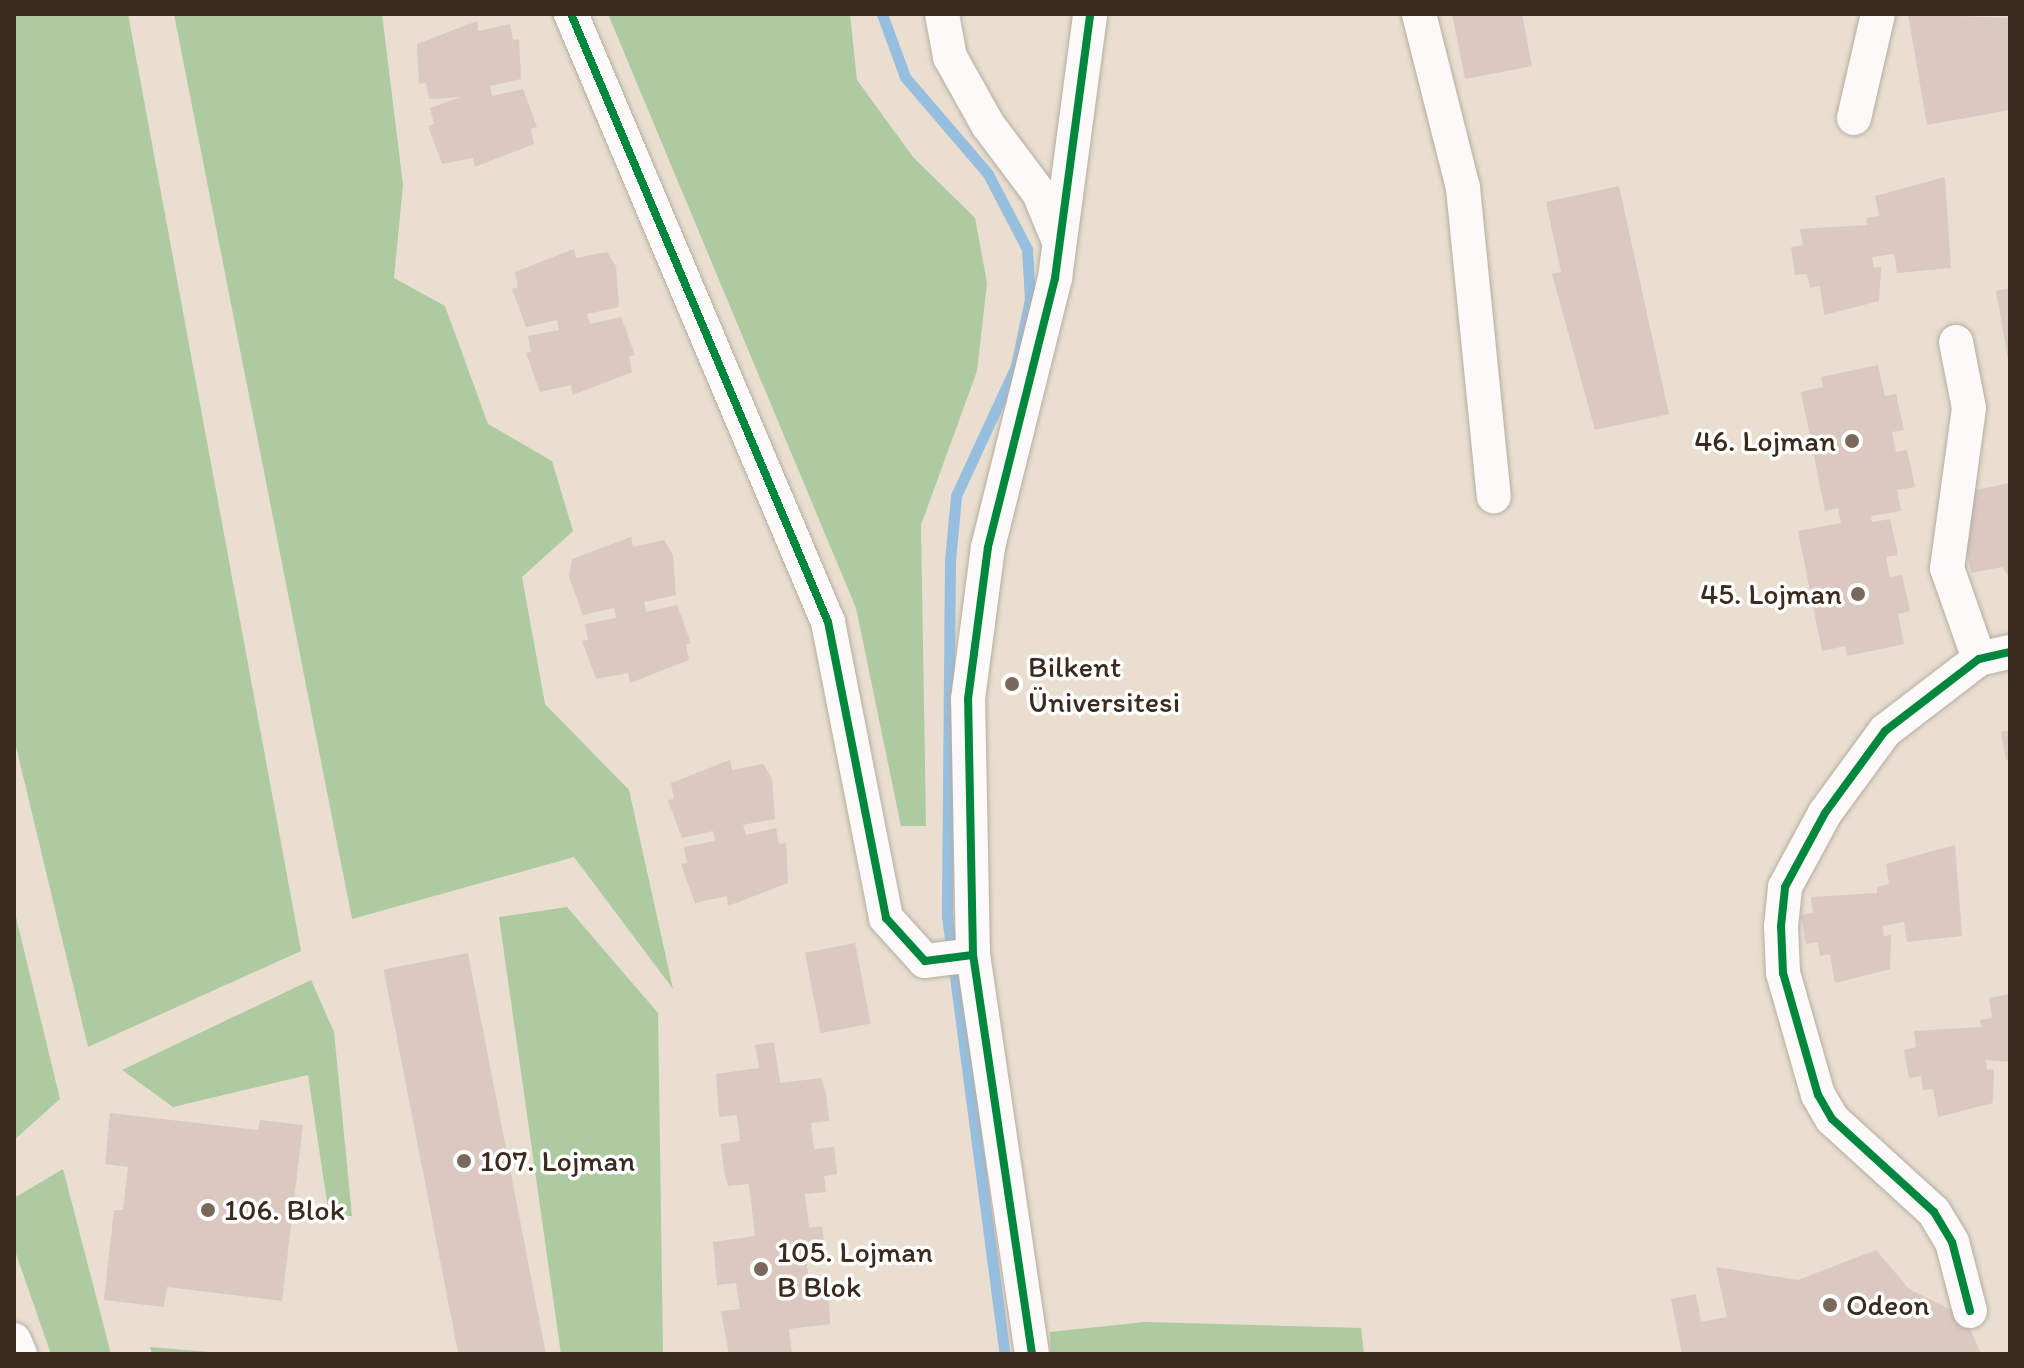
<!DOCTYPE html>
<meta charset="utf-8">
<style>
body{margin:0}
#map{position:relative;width:2024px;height:1368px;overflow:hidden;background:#e9decf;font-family:Itim,sans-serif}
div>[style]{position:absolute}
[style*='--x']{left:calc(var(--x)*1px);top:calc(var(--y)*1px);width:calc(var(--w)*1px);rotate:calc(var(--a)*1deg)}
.forest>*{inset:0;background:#adcaa0}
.stream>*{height:11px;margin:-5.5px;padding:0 5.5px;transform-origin:5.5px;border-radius:5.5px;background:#96bfdf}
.building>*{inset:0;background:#dac8c1;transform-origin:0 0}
.roads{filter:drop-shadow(0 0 2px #b5ada2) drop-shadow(0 0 2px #b5ada2)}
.street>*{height:34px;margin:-17px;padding:0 17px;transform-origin:17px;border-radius:17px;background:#fcfaf8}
.cycleway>*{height:8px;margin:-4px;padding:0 4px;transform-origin:4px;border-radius:4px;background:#00873e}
.dots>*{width:22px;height:22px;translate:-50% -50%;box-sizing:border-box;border:4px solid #fff;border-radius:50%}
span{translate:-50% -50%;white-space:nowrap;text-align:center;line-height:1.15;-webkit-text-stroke:7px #fff;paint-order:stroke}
.poi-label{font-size:30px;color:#3b2a1e}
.right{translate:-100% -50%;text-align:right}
.left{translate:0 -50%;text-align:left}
.frame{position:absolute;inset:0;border:16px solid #3b2a1e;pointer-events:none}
</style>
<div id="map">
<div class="forest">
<i style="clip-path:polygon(14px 14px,128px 14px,301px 951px,88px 1047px,14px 738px)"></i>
<i style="clip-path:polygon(174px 14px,382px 14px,403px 185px,394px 278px,445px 306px,488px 424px,552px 461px,573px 531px,522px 577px,545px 704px,629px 790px,673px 989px,574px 857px,352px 919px)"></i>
<i style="clip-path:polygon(608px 14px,850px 14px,857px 80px,913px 157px,975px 218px,987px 283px,977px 371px,921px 525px,926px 826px,901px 826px,856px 608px)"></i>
<i style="clip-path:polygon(567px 907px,658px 1013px,663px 1354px,561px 1354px,499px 917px)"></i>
<i style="clip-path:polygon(14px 909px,60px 1099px,14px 1140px)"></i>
<i style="clip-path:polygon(311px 980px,334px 1032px,352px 1216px,329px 1215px,308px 1075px,173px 1107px,122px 1070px)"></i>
<i style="clip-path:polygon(63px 1169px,111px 1354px,51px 1354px,14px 1248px,14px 1198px)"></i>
<i style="clip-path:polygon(1145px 1322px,1361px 1328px,1364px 1354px,1051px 1354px,1050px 1332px)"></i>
<i style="clip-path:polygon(150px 1347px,232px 1354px,152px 1354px)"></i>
</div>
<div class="stream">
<i style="--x:882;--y:14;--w:67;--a:69.9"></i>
<i style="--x:905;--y:77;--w:128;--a:49.4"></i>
<i style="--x:988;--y:174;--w:85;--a:62.5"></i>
<i style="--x:1027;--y:249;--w:50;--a:86.6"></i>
<i style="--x:1030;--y:299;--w:68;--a:101.8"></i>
<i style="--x:1016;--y:366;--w:143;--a:114.8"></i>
<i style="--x:956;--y:496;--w:65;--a:95.3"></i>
<i style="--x:950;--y:561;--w:355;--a:90.5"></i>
<i style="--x:947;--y:916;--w:442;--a:82.5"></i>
</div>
<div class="building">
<i style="clip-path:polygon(1452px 14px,1522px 14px,1532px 66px,1465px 79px)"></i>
<i style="clip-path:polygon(1908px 14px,2010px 18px,2010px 110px,1927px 125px)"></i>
<i style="clip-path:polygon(477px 21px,478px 31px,510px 24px,513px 40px,519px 39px,521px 79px,490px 86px,492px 96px,523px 89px,537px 127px,531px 129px,534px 144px,475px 167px,473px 158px,442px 164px,428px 126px,434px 124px,430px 108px,461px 97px,429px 99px,426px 83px,419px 84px,417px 44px)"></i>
<i style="clip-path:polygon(1945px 177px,1951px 268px,1897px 273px,1894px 254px,1872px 257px,1874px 268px,1881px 267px,1879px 301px,1824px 315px,1820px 286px,1810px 288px,1807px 274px,1795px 275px,1791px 247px,1803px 245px,1800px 229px,1867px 225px,1866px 218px,1879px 216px,1875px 196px)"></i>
<i style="clip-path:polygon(1619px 186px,1669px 414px,1595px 430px,1552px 274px,1561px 272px,1546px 202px)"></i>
<i style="clip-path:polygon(574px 249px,576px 258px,607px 252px,616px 266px,619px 307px,587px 314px,590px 324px,621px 317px,635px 355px,629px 356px,632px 372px,573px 395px,571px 385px,540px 392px,526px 353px,531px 352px,528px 336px,559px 330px,557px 320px,526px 327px,512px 289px,518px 287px,515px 272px)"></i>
<i style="clip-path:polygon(2010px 288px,2010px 359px,2008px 359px,1996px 291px)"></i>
<i style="clip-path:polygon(1878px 365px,1885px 396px,1896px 394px,1904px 430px,1892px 432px,1896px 452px,1907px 450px,1915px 487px,1897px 490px,1901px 511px,1871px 516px,1872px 522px,1890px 519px,1898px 555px,1886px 557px,1890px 577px,1902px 575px,1910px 611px,1898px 614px,1904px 644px,1847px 656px,1845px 646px,1822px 651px,1798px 531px,1841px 523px,1838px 508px,1825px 511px,1801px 392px,1823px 387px,1821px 377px)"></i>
<i style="clip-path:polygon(2010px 483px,2010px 578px,2002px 567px,1971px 573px,1960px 516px,1965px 492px)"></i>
<i style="clip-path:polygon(631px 537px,633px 547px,664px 540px,673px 555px,676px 595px,644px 602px,646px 612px,677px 605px,691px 643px,686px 644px,689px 660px,630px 683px,628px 673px,596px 679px,582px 641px,588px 640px,585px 624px,616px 618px,614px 608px,583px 615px,569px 577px,572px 559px)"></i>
<i style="clip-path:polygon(2010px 730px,2010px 759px,2006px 760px,2001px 732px)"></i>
<i style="clip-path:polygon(730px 760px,732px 770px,763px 764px,772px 778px,775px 819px,743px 825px,746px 835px,776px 828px,779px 844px,786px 843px,788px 883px,728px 906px,727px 896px,695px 903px,681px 864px,687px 863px,684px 847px,715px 841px,713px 831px,682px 838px,668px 800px,674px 799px,671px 783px)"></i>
<i style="clip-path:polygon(1955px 845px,1962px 936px,1907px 942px,1904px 922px,1883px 926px,1884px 936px,1891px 935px,1890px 969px,1835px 983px,1830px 954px,1820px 956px,1818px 942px,1806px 944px,1801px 915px,1813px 913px,1811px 897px,1877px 893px,1877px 887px,1889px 884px,1886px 864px)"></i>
<i style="left:855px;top:943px;width:82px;height:51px;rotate:79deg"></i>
<i style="left:468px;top:953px;width:408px;height:86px;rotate:79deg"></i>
<i style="clip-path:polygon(2010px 994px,2010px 1062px,1986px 1060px,1987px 1070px,1994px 1069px,1993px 1103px,1938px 1117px,1933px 1089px,1923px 1090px,1921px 1076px,1909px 1078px,1904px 1050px,1916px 1047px,1914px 1031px,1981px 1027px,1980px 1020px,1992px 1018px,1989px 998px)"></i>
<i style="clip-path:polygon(774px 1042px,780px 1083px,821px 1078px,826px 1093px,829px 1121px,811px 1123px,814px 1149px,834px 1147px,837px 1174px,824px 1176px,826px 1192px,805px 1194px,809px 1228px,822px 1226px,826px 1254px,806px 1256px,809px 1283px,828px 1281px,830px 1324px,789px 1329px,792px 1354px,729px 1354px,721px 1311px,740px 1309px,736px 1283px,717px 1285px,713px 1242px,755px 1236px,749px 1184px,728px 1186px,724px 1171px,721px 1144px,740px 1141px,737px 1115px,719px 1117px,716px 1074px,759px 1068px,755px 1045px)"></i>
<i style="clip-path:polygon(110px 1113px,258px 1130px,260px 1120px,303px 1125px,282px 1301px,167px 1287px,164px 1307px,104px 1300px,114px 1210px,123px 1210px,128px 1167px,105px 1164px)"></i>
<i style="clip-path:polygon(1876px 1250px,1909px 1289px,1965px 1317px,1981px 1354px,1682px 1354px,1671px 1299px,1696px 1294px,1701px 1322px,1727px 1317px,1716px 1267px,1798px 1280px)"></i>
</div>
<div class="roads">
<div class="street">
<i style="--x:571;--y:14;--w:660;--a:67.09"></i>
<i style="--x:828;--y:622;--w:302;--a:78.9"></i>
<i style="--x:886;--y:918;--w:58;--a:47.8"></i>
<i style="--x:925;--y:961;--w:48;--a:-7.1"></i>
<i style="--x:942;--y:14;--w:44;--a:79.5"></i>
<i style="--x:950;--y:57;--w:78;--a:60.8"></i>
<i style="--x:988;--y:125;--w:85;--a:53.1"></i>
<i style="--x:1039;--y:193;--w:50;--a:67.6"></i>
<i style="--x:1419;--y:14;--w:179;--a:75.8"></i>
<i style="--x:1463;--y:188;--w:310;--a:84.3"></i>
<i style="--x:1854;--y:118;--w:107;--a:-77"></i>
<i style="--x:1956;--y:342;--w:67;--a:78.9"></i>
<i style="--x:1969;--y:408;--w:162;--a:97.8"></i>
<i style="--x:1947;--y:568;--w:96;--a:70.6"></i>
<i style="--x:1970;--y:1311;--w:71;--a:-104.6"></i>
<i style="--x:1952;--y:1242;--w:35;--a:-121"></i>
<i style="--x:1934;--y:1212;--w:138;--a:-137.6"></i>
<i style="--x:1832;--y:1119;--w:28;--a:-120"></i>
<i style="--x:1818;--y:1095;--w:127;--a:-106"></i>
<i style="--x:1783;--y:973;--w:47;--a:-92.4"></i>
<i style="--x:1781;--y:926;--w:39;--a:-84"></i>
<i style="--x:1785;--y:887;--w:84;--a:-61.6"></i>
<i style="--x:1825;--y:813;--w:102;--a:-53.8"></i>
<i style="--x:1885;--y:731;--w:118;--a:-37.5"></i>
<i style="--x:1979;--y:659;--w:32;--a:-13"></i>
<i style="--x:14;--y:1340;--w:15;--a:67"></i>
<i style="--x:1032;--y:1354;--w:403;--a:-98.4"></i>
<i style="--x:973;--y:955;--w:256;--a:-91.1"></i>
<i style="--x:968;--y:699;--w:153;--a:-82.5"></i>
<i style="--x:988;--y:547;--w:277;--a:-76"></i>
<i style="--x:1055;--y:278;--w:266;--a:-82.4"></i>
</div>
</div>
<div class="cycleway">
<i style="--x:571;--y:14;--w:660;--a:67.09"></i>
<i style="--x:828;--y:622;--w:302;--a:78.9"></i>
<i style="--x:886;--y:918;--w:58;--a:47.8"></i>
<i style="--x:925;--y:961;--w:48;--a:-7.1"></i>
<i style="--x:1970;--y:1311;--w:71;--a:-104.6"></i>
<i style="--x:1952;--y:1242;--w:35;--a:-121"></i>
<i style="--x:1934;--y:1212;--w:138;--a:-137.6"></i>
<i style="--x:1832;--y:1119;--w:28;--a:-120"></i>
<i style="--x:1818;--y:1095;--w:127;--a:-106"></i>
<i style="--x:1783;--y:973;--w:47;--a:-92.4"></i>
<i style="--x:1781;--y:926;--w:39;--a:-84"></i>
<i style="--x:1785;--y:887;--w:84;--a:-61.6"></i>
<i style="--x:1825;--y:813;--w:102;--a:-53.8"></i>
<i style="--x:1885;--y:731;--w:118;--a:-37.5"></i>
<i style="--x:1979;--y:659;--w:32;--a:-13"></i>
<i style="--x:1032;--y:1354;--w:403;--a:-98.4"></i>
<i style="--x:973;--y:955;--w:256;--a:-91.1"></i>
<i style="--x:968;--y:699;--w:153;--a:-82.5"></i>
<i style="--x:988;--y:547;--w:277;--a:-76"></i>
<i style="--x:1055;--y:278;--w:266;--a:-82.4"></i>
</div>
<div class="dots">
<i style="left:1852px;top:441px;background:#78695c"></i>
<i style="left:1858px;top:594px;background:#78695c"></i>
<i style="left:1012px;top:684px;background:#78695c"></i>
<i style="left:464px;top:1161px;background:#78695c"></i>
<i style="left:208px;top:1210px;background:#78695c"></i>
<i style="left:761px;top:1269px;background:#78695c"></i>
<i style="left:1830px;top:1305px;background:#78695c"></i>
</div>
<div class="poi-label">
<span class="right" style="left:1836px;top:441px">46. Lojman</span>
<span class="right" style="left:1842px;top:594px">45. Lojman</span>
<span class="left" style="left:1028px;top:684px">Bilkent<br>Üniversitesi</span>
<span class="left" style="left:480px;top:1161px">107. Lojman</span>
<span class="left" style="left:224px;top:1210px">106. Blok</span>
<span class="left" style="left:777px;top:1269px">105. Lojman<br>B Blok</span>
<span class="left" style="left:1846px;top:1305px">Odeon</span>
</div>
<div class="frame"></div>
</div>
